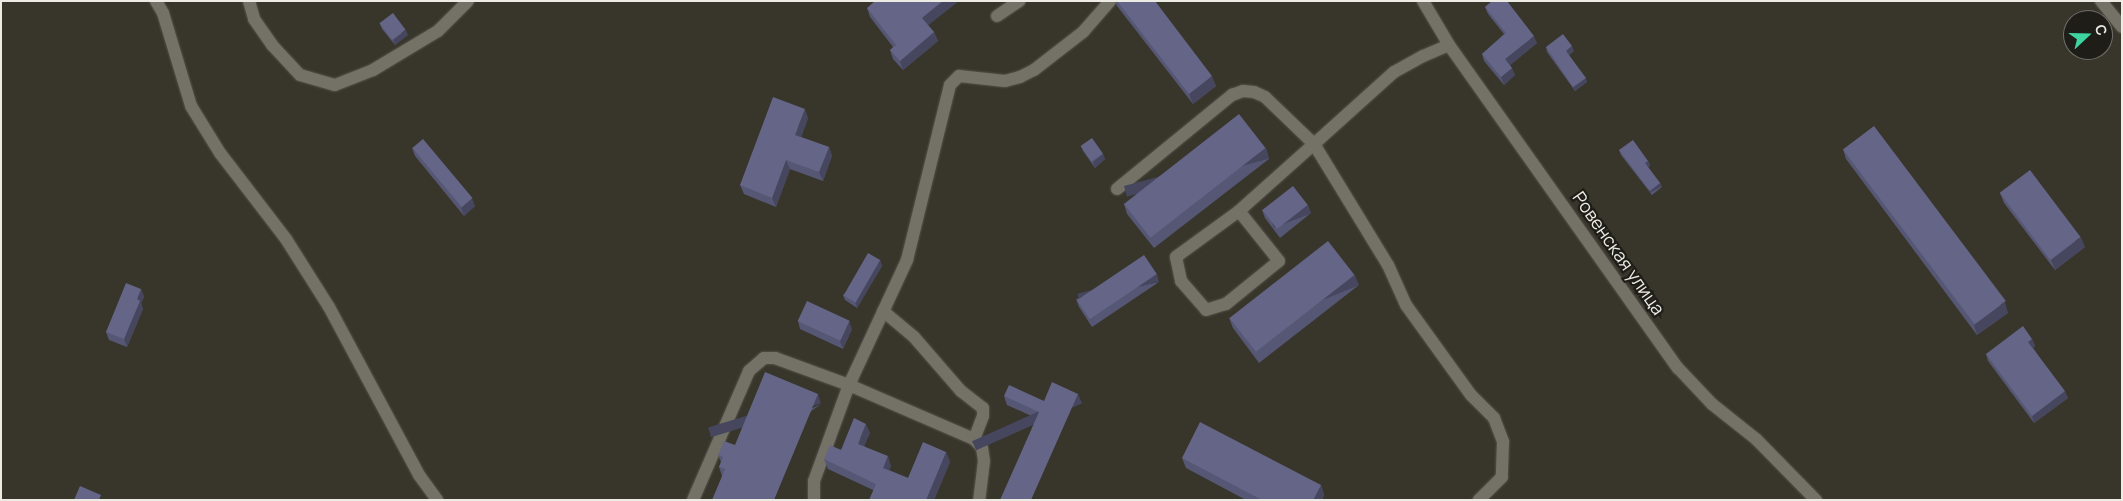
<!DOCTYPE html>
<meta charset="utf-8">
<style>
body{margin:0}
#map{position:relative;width:2123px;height:501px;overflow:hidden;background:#38352b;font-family:Manrope,sans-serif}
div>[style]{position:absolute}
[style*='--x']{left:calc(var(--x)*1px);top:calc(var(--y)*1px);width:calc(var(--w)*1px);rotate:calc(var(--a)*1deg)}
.roads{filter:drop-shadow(0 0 1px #545349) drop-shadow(0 0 1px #545349)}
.minor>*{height:12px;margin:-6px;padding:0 6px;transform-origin:6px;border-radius:6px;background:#747266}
.wall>*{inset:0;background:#565774}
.shaded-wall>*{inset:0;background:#46475e;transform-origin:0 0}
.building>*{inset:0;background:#646587;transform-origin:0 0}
span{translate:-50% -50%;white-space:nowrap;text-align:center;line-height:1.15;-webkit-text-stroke:4.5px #1e1d18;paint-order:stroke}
.street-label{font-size:18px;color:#ecebe4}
.frame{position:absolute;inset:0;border:2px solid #ecebe4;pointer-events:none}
.north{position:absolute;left:2063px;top:10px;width:50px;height:50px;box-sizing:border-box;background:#1e1d18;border:1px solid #706f6a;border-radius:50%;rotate:69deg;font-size:14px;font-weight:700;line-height:20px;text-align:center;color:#ecebe4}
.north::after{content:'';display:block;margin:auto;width:18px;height:22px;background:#3ed4a2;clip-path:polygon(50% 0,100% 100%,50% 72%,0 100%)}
</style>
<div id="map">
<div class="roads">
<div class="minor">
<i style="--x:156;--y:1;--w:14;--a:60"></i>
<i style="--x:163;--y:13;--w:97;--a:73.2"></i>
<i style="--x:191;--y:106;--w:55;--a:58.3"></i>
<i style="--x:220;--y:153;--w:108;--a:52.5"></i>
<i style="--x:286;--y:239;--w:80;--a:57.7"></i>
<i style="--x:329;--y:307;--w:191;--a:61.8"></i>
<i style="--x:419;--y:475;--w:31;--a:54"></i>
<i style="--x:249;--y:1;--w:19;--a:74"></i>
<i style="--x:254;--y:19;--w:32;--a:55"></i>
<i style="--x:272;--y:45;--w:41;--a:47"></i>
<i style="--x:300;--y:75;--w:36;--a:16"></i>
<i style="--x:335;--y:85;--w:41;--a:-21.5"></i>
<i style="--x:373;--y:70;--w:76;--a:-31"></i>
<i style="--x:438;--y:31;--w:42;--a:-45"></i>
<i style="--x:1423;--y:1;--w:51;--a:59.4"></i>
<i style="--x:1449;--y:45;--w:396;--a:54.7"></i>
<i style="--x:1678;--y:368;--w:50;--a:46.6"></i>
<i style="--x:1712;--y:404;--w:56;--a:38.5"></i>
<i style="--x:1756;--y:439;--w:86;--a:45.5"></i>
<i style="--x:2101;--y:1;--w:33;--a:51"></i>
<i style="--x:997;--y:16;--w:27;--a:-34"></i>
<i style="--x:1449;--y:45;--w:28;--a:157"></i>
<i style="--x:1423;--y:56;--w:33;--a:151"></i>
<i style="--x:1394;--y:72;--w:108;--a:138"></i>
<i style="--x:1314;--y:144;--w:142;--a:58.6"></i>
<i style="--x:1388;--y:265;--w:44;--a:65.8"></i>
<i style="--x:1406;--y:305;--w:111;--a:54.2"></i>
<i style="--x:1471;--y:395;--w:33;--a:45"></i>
<i style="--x:1494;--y:418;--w:26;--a:69"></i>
<i style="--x:1503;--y:442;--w:35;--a:92"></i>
<i style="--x:1502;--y:477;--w:33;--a:135"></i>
<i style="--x:1117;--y:189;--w:149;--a:-39.3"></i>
<i style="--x:1232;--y:95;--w:12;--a:-20"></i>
<i style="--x:1243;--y:91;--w:11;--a:5"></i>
<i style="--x:1254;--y:92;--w:12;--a:24"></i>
<i style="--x:1265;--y:97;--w:68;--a:43.8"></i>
<i style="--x:1314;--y:144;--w:101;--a:138.2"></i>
<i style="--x:1239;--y:211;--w:78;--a:143.9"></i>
<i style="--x:1176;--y:257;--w:25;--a:78"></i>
<i style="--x:1181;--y:281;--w:38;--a:49"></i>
<i style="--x:1206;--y:310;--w:21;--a:-17"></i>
<i style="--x:1226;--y:304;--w:68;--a:-39.1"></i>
<i style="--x:1279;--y:261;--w:64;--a:-128.7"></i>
<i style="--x:883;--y:311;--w:40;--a:40"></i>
<i style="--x:914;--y:337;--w:72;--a:49"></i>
<i style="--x:961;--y:391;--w:28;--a:38"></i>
<i style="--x:983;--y:408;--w:8;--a:90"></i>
<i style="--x:983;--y:416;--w:25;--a:111"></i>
<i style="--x:693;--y:500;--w:141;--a:-66.5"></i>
<i style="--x:749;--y:371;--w:20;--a:-41"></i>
<i style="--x:764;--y:358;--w:11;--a:0"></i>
<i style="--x:775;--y:358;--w:79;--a:20"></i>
<i style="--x:849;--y:385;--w:136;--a:23.4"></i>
<i style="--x:974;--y:439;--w:12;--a:48"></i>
<i style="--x:982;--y:448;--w:13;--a:81"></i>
<i style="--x:984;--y:461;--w:39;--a:97"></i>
<i style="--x:814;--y:500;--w:19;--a:-90"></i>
<i style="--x:814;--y:481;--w:102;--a:-70"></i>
<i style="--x:849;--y:385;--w:138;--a:-65.1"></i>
<i style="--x:907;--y:260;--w:180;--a:-76.2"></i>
<i style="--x:950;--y:85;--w:13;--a:-45"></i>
<i style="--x:959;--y:76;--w:46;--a:6.2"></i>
<i style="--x:1005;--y:81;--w:16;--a:-15"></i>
<i style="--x:1020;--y:77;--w:16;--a:-27"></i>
<i style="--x:1034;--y:70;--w:62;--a:-37.8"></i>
<i style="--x:1083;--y:32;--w:41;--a:-48.9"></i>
</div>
</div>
<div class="wall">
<i style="clip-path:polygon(1115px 1px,1155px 1px,1216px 86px,1193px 104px,1117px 6px)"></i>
<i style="clip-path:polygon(1485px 7px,1537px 43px,1510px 65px,1515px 75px,1504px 85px,1484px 61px,1482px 54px,1504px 34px,1488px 14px)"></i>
<i style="clip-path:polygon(867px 8px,928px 25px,934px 32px,938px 41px,903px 70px,893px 59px,890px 50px,893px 47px,870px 17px)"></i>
<i style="clip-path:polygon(380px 24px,408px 35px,395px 45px,382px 29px)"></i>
<i style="clip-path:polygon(1546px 47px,1574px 51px,1569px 55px,1587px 82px,1575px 91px,1547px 52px)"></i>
<i style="clip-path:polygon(808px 118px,801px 137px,829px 147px,832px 156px,823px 181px,790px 169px,776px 207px,744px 194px,740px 185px)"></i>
<i style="clip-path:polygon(1081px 146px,1103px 154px,1105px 159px,1095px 168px,1083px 151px)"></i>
<i style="clip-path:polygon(412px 148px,475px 206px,464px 216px,415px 156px)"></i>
<i style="clip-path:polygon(1266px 148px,1269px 159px,1154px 248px,1127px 214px,1124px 204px)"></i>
<i style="clip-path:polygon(1843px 149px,2008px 313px,1977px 335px,1846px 159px)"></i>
<i style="clip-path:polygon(1619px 150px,1648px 161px,1650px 165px,1648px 167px,1660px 183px,1662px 187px,1652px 195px,1621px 155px)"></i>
<i style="clip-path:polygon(2000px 193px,2085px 247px,2055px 270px,2004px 203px)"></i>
<i style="clip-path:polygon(1262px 210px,1311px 213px,1280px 238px,1265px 218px)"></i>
<i style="clip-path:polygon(880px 260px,882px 266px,857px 308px,845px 300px,843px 295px)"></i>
<i style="clip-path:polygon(1159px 282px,1092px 327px,1079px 307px,1076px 299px)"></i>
<i style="clip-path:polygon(1359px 285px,1259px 363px,1233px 328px,1229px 318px)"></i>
<i style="clip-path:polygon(141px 289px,144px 297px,141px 303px,143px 309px,127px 347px,109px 340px,106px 332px)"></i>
<i style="clip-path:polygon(798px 321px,852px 329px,843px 349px,800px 329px)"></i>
<i style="clip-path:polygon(2032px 339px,2035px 346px,2033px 348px,2068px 398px,2034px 423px,1988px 361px,1986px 354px)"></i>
<i style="clip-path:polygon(1004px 396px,1044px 401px,1082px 403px,1036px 418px,1007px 405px)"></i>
<i style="clip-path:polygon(821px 404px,722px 476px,719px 467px,721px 462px,718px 455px,735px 445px)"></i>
<i style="clip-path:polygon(870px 433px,864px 446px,891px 466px,889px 470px,908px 478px,946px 452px,950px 462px,934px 500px,873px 490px,828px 469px,824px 459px)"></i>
<i style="clip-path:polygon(1182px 458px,1321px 485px,1324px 495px,1322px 500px,1246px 500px,1186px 468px)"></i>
</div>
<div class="shaded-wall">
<i style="clip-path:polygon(943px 1px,959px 1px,926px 27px,922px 18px)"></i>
<i style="clip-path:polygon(406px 30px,408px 35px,395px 45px,393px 40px)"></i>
<i style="clip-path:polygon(934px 32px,938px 41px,903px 70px,900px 61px)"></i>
<i style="clip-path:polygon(1534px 36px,1537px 43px,1508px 67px,1505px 59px)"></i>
<i style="clip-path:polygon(1572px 46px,1574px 51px,1568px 55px,1566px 51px)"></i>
<i style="clip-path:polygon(1512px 68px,1515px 75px,1504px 85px,1501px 77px)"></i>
<i style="clip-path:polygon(1212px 76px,1216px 86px,1193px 104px,1189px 94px)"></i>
<i style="clip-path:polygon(1586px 78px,1587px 82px,1575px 91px,1573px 87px)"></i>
<i style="clip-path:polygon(805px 109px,808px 118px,799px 144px,795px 135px)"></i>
<i style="clip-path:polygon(829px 147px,832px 156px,823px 181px,819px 172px)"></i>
<i style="left:1266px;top:148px;width:11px;height:147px;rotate:75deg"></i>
<i style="clip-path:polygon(1103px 154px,1105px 159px,1095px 168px,1093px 162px)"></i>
<i style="clip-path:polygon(786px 160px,790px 169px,776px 207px,772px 198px)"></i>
<i style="clip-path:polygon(1648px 161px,1650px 165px,1647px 168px,1645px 163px)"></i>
<i style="left:1660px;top:183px;width:4px;height:13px;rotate:63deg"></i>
<i style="clip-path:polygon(472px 198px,475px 206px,464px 216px,461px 208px)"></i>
<i style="left:1308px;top:205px;width:9px;height:40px;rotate:69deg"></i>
<i style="clip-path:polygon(2081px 237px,2085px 247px,2055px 270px,2051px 260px)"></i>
<i style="clip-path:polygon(880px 260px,882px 266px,857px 308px,855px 302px)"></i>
<i style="left:1157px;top:274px;width:8px;height:82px;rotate:76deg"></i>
<i style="left:1355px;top:275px;width:11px;height:125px;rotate:68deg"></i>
<i style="clip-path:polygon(141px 289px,144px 297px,141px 303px,143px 309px,127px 347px,124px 339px,137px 299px)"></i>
<i style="clip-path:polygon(2005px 302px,2008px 313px,1977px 335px,1974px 325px)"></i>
<i style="clip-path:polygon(849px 321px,852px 329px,843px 349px,840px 341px)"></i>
<i style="clip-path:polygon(2032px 339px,2035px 346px,2031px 349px,2028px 342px)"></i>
<i style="clip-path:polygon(2065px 391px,2068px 398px,2034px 423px,2032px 416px)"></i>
<i style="left:818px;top:394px;width:10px;height:115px;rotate:73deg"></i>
<i style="left:1078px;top:394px;width:10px;height:116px;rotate:66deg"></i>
<i style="clip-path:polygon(866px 424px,870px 433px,861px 453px,858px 444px)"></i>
<i style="clip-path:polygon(946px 452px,950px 462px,934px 500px,926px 500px)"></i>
<i style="clip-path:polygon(888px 456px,891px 466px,886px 477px,883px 468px)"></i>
<i style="clip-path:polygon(1321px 485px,1324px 495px,1322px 500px,1313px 500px)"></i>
</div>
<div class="building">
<i style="clip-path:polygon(875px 1px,943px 1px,922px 18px,934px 32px,900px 61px,890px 50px,896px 45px,867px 8px)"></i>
<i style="clip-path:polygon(1117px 1px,1155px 1px,1212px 76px,1189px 94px)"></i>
<i style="clip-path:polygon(1492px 1px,1507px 1px,1534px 36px,1505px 59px,1512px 68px,1501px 77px,1482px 54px,1506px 33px,1485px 7px)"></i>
<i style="left:393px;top:13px;width:21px;height:17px;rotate:53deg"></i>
<i style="clip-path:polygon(1563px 34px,1572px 46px,1566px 51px,1586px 78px,1573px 87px,1546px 47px)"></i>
<i style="clip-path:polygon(773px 97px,805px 109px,795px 135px,829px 147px,819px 172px,786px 160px,772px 198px,740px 185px)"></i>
<i style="left:1239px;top:114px;width:43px;height:146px;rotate:52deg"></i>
<i style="left:1874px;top:126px;width:219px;height:39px;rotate:53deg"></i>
<i style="left:1092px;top:138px;width:19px;height:14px;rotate:55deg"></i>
<i style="left:423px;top:139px;width:77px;height:14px;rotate:50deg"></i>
<i style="clip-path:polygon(1633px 140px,1648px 161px,1645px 163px,1660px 183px,1650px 191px,1619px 150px)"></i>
<i style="left:2030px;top:170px;width:84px;height:38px;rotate:53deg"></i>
<i style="left:1293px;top:186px;width:24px;height:39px;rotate:52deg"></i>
<i style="left:1328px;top:241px;width:43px;height:125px;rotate:52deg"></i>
<i style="left:868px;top:253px;width:14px;height:49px;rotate:30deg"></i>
<i style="left:1144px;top:255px;width:23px;height:81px;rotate:56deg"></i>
<i style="clip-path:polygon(126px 283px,141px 289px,137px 299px,140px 301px,124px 339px,106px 332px)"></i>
<i style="left:807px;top:301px;width:47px;height:22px;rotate:25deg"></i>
<i style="clip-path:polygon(2023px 326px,2032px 339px,2028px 342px,2065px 391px,2032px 416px,1986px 354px)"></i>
<i style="clip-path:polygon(765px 372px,818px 394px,774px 500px,712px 500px,725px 469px,719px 467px,723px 457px,718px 455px,724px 441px,735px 445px)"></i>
<i style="clip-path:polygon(1052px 382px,1078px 394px,1031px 500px,1000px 500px,1039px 412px,1004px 396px,1009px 385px,1044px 401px)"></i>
<i style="clip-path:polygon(854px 418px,866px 424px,858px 444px,888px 456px,883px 468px,908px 478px,923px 442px,946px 452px,926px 500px,869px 500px,876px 484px,824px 459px,830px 445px,841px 450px)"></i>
<i style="clip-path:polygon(1200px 422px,1321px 485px,1313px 500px,1262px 500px,1182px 458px)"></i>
<i style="clip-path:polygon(80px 486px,101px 495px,99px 500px,74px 500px)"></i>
</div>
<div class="street-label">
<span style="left:1619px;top:253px;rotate:55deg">Ровенская улица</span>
</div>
<div class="frame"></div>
<div class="north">С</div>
</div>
